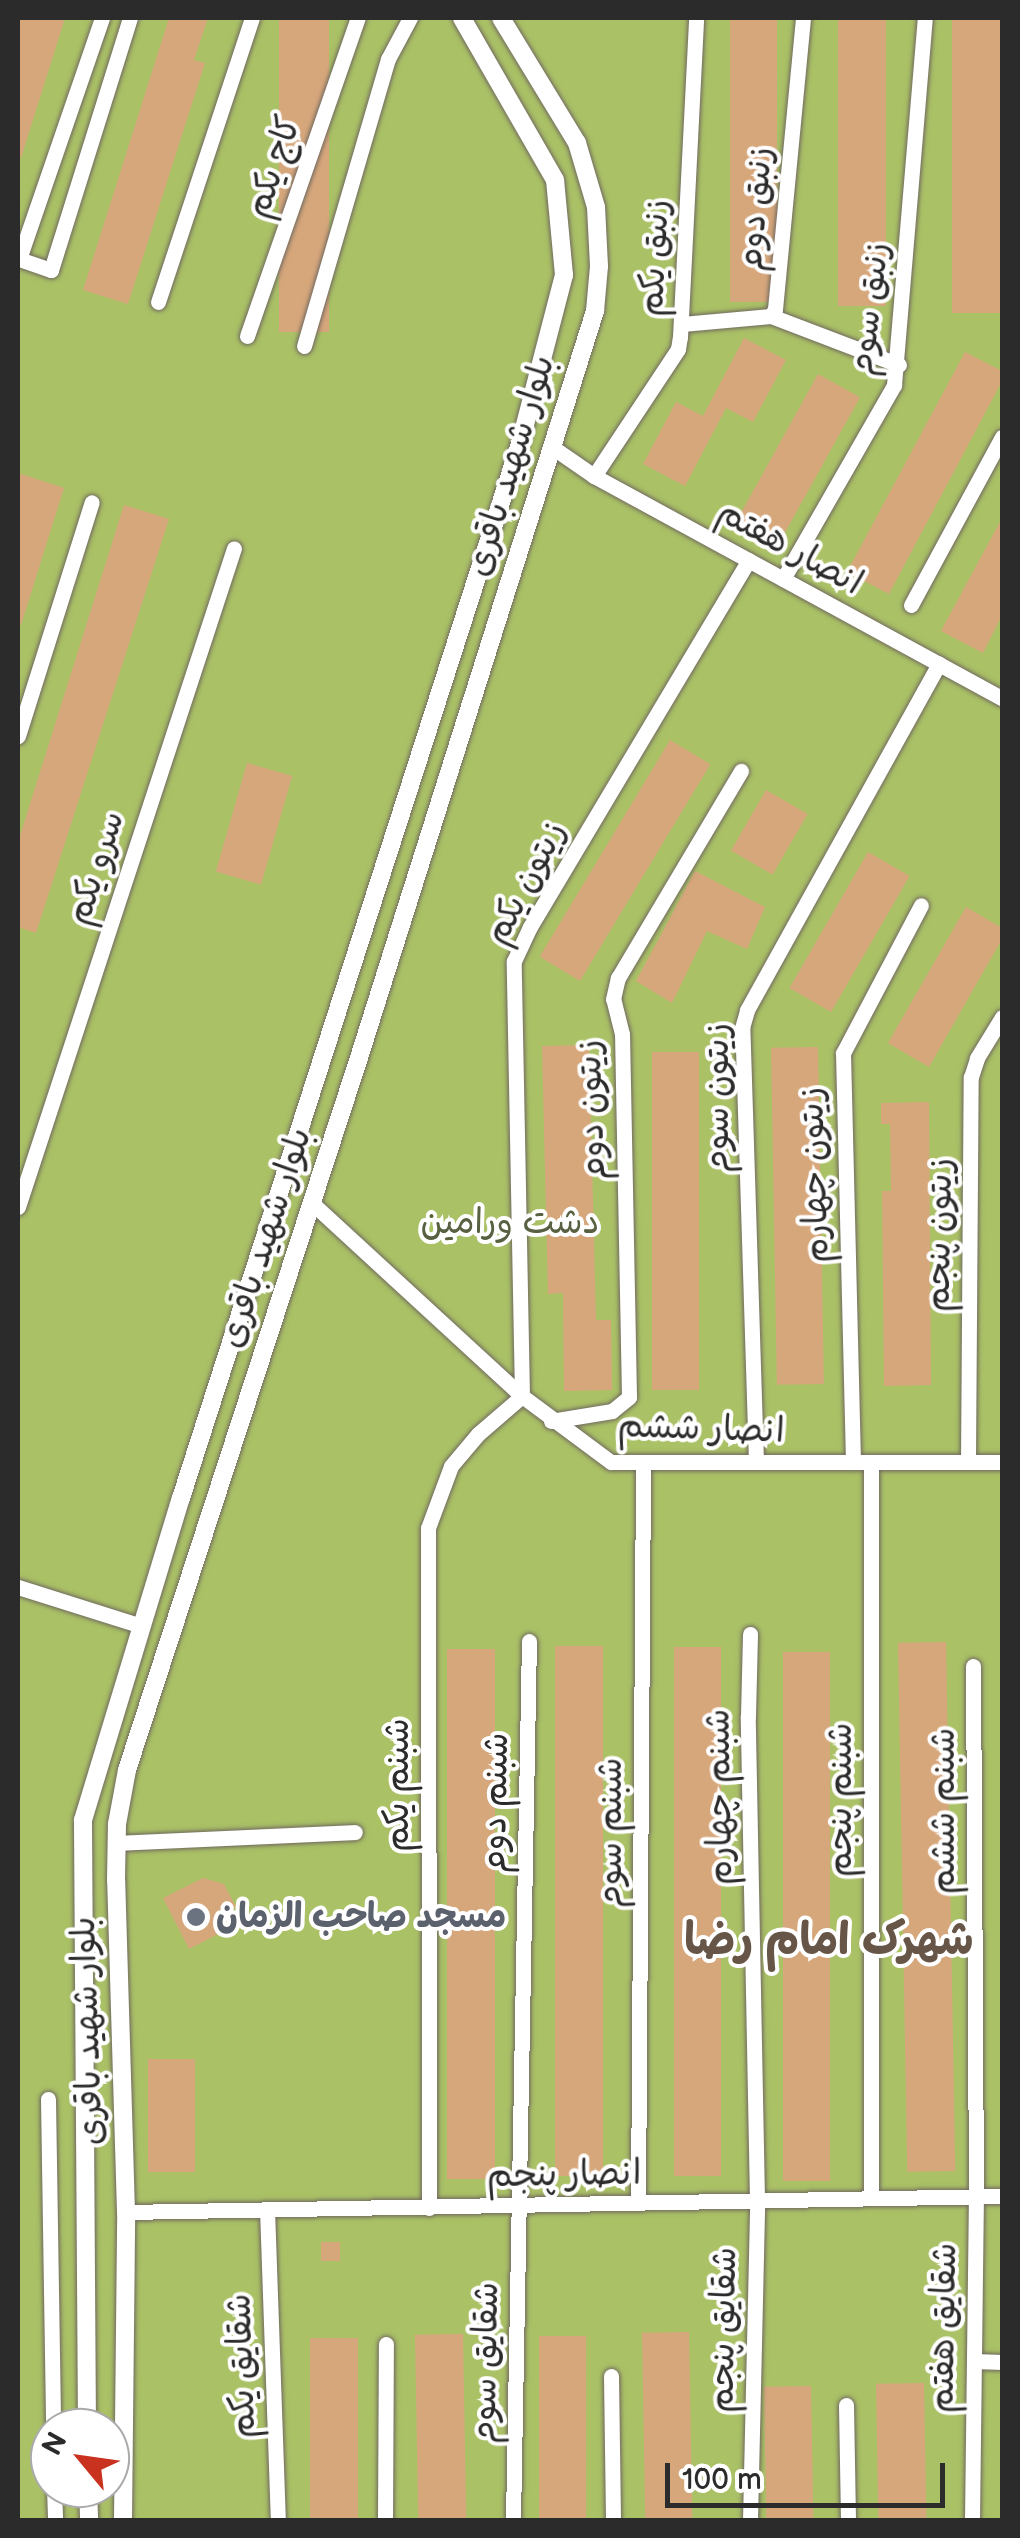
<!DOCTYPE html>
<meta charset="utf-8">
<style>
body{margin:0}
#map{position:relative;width:1020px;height:2538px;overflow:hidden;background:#f4ddc0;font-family:"Balsamiq Sans","Playpen Sans Arabic",sans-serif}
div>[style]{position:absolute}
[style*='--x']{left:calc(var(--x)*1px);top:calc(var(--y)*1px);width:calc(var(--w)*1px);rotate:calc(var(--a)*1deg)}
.green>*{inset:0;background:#aac166}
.building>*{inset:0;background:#d7a77c;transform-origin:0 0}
.roads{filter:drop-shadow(0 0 2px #71695f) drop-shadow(0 0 2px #71695f)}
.minor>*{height:15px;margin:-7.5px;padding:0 7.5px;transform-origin:7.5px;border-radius:7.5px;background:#fff}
.tertiary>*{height:18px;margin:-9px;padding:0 9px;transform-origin:9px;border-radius:9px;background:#fff}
.dots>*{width:28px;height:28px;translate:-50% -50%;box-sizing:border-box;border:5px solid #fff;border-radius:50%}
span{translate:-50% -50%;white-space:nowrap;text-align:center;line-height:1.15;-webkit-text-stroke:8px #fff;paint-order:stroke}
.street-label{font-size:35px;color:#2b2b2b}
.park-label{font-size:35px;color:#576040}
.worship-label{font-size:35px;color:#5b616d;font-weight:700}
.left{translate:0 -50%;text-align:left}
.district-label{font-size:45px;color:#675647;font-weight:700}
.frame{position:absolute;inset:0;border:20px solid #2b2b2b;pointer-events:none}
.north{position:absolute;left:30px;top:2408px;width:100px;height:100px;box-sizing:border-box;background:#fff;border:2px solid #aaa;border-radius:50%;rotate:299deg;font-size:28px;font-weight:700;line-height:40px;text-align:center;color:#2b2b2b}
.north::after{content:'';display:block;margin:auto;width:35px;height:45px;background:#c8321e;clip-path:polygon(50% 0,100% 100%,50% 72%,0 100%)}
.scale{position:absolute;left:665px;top:2463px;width:280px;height:45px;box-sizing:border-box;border:5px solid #2b2b2b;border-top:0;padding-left:12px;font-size:30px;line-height:35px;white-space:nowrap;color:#2b2b2b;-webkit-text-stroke:8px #fff;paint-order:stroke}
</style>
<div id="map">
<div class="green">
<i style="clip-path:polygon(evenodd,18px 18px,1002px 18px,1002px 2520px,18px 2520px,18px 18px,50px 2428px,110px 2428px,110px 2488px,50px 2488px,50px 2428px)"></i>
</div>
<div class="building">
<i style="clip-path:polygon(18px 18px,65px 18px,21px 158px,18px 158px)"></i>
<i style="clip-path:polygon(169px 18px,208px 18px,194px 60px,205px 63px,128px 304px,83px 290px)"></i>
<i style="left:279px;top:18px;width:50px;height:314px"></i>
<i style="left:730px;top:18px;width:47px;height:284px"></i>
<i style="left:838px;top:18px;width:48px;height:288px"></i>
<i style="left:952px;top:18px;width:48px;height:295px"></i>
<i style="clip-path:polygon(744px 338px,786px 360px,753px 422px,726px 408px,685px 486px,643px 464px,676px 402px,703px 416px)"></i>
<i style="clip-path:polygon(965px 352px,1002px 371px,1002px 381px,889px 594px,847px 572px)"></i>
<i style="left:818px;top:374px;width:48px;height:166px;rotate:29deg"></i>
<i style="clip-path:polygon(18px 473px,64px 488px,21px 625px,18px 624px)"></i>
<i style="clip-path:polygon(124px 505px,169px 519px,36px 933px,18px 927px,18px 842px)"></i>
<i style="clip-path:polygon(1002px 518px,1002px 615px,983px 653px,941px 631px)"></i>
<i style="left:670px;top:740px;width:47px;height:253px;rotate:31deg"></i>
<i style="left:247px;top:763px;width:47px;height:113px;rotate:16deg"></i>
<i style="left:766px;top:790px;width:48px;height:70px;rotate:30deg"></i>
<i style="left:868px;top:852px;width:48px;height:157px;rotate:30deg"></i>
<i style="clip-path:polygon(695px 871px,765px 907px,747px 949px,707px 931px,672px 1003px,636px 981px)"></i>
<i style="clip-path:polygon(966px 907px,1002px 928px,1002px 939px,929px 1067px,888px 1043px)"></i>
<i style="clip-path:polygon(589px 1045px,596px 1320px,611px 1320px,612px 1390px,564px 1391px,563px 1293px,548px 1294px,542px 1046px)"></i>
<i style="left:818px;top:1047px;width:337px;height:47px;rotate:89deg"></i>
<i style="left:652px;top:1052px;width:47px;height:338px"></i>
<i style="clip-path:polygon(929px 1102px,931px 1385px,884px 1386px,882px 1191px,891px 1191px,890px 1124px,881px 1124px,881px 1103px)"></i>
<i style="left:946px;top:1642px;width:529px;height:48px;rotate:89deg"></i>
<i style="left:555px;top:1646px;width:48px;height:530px"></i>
<i style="left:674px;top:1647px;width:47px;height:529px"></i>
<i style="left:447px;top:1649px;width:48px;height:530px"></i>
<i style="left:783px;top:1652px;width:47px;height:529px"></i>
<i style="clip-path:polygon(203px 1878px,224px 1884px,236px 1907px,222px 1914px,230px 1928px,189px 1949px,163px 1898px)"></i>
<i style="left:195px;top:2059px;width:113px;height:47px;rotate:90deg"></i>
<i style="left:321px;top:2242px;width:19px;height:19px"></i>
<i style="left:689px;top:2332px;width:188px;height:47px;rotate:89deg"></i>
<i style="left:463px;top:2334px;width:186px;height:48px;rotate:89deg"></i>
<i style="left:539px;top:2336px;width:47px;height:184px"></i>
<i style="left:310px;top:2338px;width:48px;height:182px"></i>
<i style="left:924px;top:2383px;width:137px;height:48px;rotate:89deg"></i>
<i style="left:811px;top:2386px;width:134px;height:47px;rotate:89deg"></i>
</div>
<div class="roads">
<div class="minor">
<i style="--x:102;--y:18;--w:255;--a:109"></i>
<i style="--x:19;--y:259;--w:34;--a:19"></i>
<i style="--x:51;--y:270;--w:264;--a:-72.6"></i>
<i style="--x:158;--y:302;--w:299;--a:-71.7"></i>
<i style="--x:771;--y:316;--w:137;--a:20.9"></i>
<i style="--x:682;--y:324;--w:89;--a:-5.1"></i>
<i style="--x:771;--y:316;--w:8;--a:-60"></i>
<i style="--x:775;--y:309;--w:292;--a:-84.5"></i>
<i style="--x:247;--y:336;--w:337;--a:-70.8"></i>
<i style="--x:304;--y:346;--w:299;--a:-73.7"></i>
<i style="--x:388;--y:59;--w:47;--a:-61.8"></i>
<i style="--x:552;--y:447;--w:51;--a:34.6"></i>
<i style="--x:594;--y:476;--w:464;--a:28.6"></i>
<i style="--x:594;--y:476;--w:152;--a:-56.5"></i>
<i style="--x:678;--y:349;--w:12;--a:-81"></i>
<i style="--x:680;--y:337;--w:319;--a:-87.1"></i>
<i style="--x:783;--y:579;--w:224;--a:-60.2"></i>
<i style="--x:894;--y:385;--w:368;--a:-85.2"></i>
<i style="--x:911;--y:605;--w:191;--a:-61.6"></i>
<i style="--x:18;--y:736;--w:245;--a:-72.5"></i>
<i style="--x:312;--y:1203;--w:285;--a:42.6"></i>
<i style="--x:522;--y:1396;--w:111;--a:36.6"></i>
<i style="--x:611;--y:1462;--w:391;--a:0"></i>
<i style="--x:18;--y:1207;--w:693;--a:-71.85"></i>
<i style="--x:551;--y:1421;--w:62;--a:-9.3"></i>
<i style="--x:612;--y:1411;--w:22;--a:-39"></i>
<i style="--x:629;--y:1397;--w:363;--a:-91.1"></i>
<i style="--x:622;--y:1034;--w:36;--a:-104"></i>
<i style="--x:613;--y:999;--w:22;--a:-77"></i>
<i style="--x:618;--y:978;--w:241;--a:-59.3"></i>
<i style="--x:756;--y:1462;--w:434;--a:-91.8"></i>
<i style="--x:742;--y:1028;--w:19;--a:-74"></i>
<i style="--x:747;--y:1010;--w:396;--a:-61"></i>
<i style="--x:853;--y:1462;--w:409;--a:-91.4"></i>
<i style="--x:843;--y:1053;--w:167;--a:-62.2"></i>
<i style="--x:968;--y:1462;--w:385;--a:-89.6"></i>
<i style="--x:971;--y:1077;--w:20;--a:-72"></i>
<i style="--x:977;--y:1058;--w:48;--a:-58.6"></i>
<i style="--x:18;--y:1587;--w:130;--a:17.5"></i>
<i style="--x:117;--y:1843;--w:238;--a:-2.6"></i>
<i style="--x:48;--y:2099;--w:329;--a:89.1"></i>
<i style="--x:871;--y:2198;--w:736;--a:-90"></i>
<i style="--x:638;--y:2203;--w:741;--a:-89.61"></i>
<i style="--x:429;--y:2208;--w:680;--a:-90.08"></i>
<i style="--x:428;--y:1528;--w:66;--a:-69.6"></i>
<i style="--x:451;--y:1466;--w:42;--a:-49.8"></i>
<i style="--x:478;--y:1434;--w:58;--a:-40.8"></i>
<i style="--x:522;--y:1396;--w:435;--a:-91.1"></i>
<i style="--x:514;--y:961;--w:38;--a:-65"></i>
<i style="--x:530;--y:927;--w:427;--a:-59.2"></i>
<i style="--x:267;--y:2209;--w:311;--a:88"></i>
<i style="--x:126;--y:2212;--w:876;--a:-1.05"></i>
<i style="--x:974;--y:2361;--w:28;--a:2"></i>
<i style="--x:611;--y:2376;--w:144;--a:89.2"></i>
<i style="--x:846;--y:2405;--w:115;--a:89"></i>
<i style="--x:54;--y:2488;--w:32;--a:88"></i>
<i style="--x:385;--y:2520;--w:176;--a:-89.7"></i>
<i style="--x:513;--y:2520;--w:879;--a:-88.96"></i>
<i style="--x:750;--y:2520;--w:320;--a:-88.7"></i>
<i style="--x:757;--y:2200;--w:484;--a:-91.1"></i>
<i style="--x:748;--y:1716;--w:82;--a:-88.6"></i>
<i style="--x:972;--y:2520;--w:324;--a:-89.3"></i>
<i style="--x:976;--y:2196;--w:530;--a:-90.32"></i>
</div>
<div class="tertiary">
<i style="--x:87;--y:2428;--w:608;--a:-90.38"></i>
<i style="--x:83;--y:1820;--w:337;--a:-73.1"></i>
<i style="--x:181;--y:1498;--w:1111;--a:-72.18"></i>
<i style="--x:521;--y:440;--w:171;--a:-75.4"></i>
<i style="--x:564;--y:275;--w:95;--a:-95.4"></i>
<i style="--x:555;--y:180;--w:187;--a:-119.9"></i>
<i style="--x:88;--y:2488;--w:32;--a:88"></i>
<i style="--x:123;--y:2520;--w:308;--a:-89.4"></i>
<i style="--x:126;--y:2212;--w:332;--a:-91.7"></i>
<i style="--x:116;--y:1880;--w:56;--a:-89"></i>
<i style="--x:117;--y:1824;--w:55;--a:-79.5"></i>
<i style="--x:127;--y:1770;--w:743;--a:-71.96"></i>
<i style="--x:357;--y:1064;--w:790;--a:-72.46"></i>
<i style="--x:595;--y:311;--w:45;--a:-84.9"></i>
<i style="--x:599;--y:266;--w:59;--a:-92.9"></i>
<i style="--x:596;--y:207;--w:67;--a:-106.5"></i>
<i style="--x:577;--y:143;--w:146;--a:-121.3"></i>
</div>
</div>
<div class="dots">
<i style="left:196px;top:1917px;background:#6b7280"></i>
</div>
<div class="street-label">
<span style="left:274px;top:167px;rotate:-71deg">کاج یکم</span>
<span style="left:756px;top:209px;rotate:-85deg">زنبق دوم</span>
<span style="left:655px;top:258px;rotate:-87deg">زنبق یکم</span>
<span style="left:870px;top:309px;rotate:-83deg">زنبق سوم</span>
<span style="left:511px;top:466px;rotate:-73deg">بلوار شهید باقری</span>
<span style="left:790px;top:548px;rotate:29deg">انصار هفتم</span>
<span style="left:96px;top:868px;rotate:-72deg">سرو یکم</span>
<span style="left:526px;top:883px;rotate:-62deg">زیتون یکم</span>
<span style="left:718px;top:1098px;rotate:-90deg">زیتون سوم</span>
<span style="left:592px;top:1110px;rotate:-92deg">زیتون دوم</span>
<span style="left:815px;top:1175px;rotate:-92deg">زیتون چهارم</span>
<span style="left:940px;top:1235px;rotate:-89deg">زیتون پنجم</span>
<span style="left:266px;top:1238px;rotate:-72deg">بلوار شهید باقری</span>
<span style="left:701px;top:1429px;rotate:2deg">انصار ششم</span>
<span style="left:398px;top:1785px;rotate:-90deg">شبنم یکم</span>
<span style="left:720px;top:1797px;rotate:-91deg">شبنم چهارم</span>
<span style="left:841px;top:1800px;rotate:-90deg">شبنم پنجم</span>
<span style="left:496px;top:1803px;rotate:-89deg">شبنم دوم</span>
<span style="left:944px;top:1811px;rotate:-90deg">شبنم ششم</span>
<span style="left:611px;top:1833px;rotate:-90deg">شبنم سوم</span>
<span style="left:88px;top:2031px;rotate:-92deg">بلوار شهید باقری</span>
<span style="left:564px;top:2175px;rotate:-1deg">انصار پنجم</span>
<span style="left:944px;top:2328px;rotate:-89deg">شقایق هفتم</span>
<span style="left:724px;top:2330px;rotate:-89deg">شقایق پنجم</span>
<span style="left:486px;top:2363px;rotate:-89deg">شقایق سوم</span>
<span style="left:242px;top:2366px;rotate:-92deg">شقایق یکم</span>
</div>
<div class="park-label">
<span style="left:510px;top:1223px">دشت ورامین</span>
</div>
<div class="worship-label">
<span class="left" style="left:216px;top:1917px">مسجد صاحب الزمان</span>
</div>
<div class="district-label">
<span style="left:829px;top:1941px">شهرک امام رضا</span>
</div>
<div class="frame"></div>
<div class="north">N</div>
<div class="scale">100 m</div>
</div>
